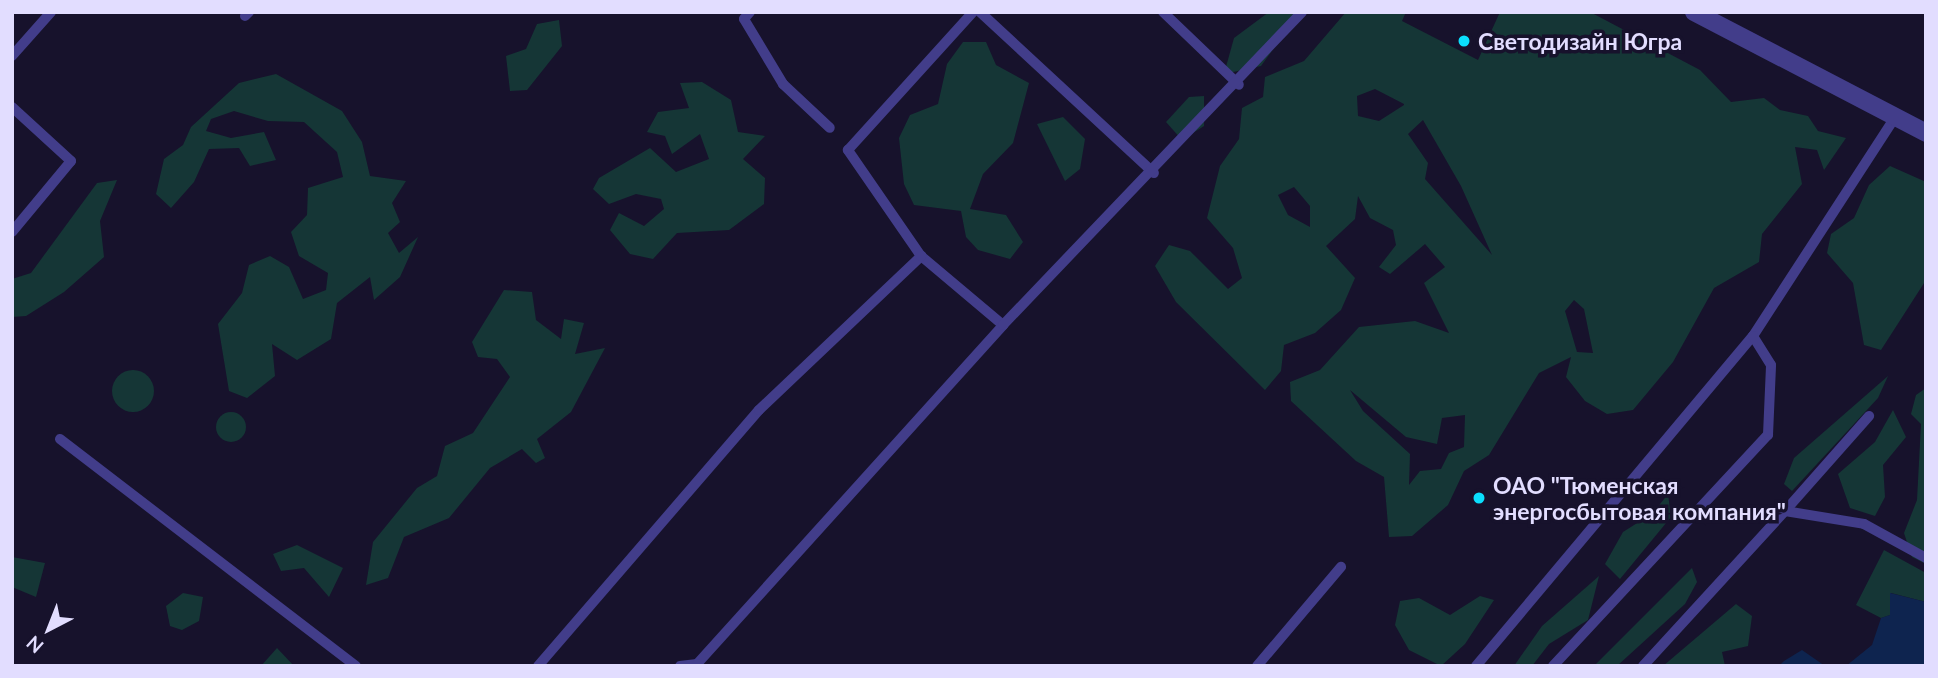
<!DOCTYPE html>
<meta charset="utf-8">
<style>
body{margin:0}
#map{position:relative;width:1938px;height:678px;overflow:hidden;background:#17122c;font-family:Lato,sans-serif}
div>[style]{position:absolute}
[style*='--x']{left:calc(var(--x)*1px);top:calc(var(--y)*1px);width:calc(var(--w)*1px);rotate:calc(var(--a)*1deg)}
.green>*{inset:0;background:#153636}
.round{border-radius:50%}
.water>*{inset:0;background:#0e244f}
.service>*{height:10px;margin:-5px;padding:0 5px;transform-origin:5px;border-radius:5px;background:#423d8a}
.tertiary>*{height:18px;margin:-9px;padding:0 9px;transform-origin:9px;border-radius:9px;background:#423d8a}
.dots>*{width:19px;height:19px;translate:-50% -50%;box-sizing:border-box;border:4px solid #17122c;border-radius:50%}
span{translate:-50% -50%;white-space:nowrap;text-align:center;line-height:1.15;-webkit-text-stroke:7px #17122c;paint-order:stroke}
.poi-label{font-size:23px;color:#e2ddff;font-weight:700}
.left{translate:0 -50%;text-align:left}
.frame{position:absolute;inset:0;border:14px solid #e2ddff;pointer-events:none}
.north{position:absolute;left:14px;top:594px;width:70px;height:70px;-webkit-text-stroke:5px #17122c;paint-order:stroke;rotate:222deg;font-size:19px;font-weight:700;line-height:28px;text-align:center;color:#e2ddff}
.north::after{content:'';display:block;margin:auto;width:24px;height:32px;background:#e2ddff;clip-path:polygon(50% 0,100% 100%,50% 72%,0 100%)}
</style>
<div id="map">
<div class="green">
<i style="clip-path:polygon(1269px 12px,1300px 12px,1261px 66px,1224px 74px,1234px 38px)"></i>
<i style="clip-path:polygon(evenodd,1346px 12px,1406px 12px,1402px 21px,1478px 60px,1500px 12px,1590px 12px,1700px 70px,1731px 102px,1764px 98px,1780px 110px,1808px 116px,1818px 131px,1846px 138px,1824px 170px,1817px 150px,1795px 147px,1802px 184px,1762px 234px,1759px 262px,1714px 288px,1673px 362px,1633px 410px,1607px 414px,1585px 401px,1566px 377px,1571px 357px,1539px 373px,1489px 455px,1464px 471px,1448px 505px,1412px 536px,1389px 537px,1384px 477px,1356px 461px,1291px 401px,1290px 382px,1320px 370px,1359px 327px,1415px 321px,1449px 333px,1424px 283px,1445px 267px,1425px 244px,1390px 274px,1379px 267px,1396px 245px,1393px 230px,1370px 218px,1358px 196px,1355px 219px,1326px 246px,1355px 278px,1341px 310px,1315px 333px,1284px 345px,1281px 371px,1265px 390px,1176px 302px,1155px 266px,1169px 245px,1190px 251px,1228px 289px,1242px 278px,1233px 248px,1207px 218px,1220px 166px,1239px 139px,1242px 108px,1263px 97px,1265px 77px,1304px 61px,1346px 12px,1375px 89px,1404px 104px,1404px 105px,1379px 121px,1358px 116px,1357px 96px,1375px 89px,1346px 12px,1423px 120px,1461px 186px,1492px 255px,1425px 179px,1428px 163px,1408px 134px,1423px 120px,1346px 12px,1294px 187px,1310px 206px,1310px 227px,1288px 215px,1278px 195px,1294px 187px,1346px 12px,1574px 300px,1584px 309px,1593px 353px,1577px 352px,1565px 311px,1574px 300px,1346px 12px,1350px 390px,1406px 437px,1437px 444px,1442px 418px,1465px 415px,1464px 447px,1449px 453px,1441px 469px,1420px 471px,1409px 485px,1410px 454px,1363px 411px,1350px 390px)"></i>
<i style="clip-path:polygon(559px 20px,562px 46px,527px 90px,510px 91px,506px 56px,526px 49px,537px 24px)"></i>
<i style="clip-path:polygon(963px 42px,986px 42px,996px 65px,1029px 83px,1013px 143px,983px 174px,970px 209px,1006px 215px,1023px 242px,1010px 259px,978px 250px,966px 237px,961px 211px,914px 205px,904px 184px,899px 138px,910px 115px,938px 104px,947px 64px)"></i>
<i style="clip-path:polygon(276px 74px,342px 111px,362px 142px,370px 176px,406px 181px,392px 203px,400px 222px,388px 233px,399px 253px,418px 237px,400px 277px,374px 300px,370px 277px,337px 303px,331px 339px,297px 360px,272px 344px,275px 376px,247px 398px,229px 391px,218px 324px,242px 293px,249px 265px,270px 256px,289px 267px,303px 299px,326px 290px,328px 273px,299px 256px,291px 232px,307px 215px,308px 188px,343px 177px,337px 152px,304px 122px,268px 121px,234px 111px,211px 119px,206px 131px,231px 138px,264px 132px,276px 160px,250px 166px,239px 148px,209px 149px,194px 182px,171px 208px,156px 194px,164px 159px,183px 145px,191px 127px,239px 83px)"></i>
<i style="clip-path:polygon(702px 82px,731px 100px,738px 132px,765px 136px,743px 159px,765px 178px,764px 204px,729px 230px,677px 233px,653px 259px,630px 254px,610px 230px,619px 213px,644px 226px,664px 209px,661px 199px,636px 194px,609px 204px,593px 189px,599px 178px,650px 148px,676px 172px,709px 159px,700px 134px,672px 154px,665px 136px,647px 132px,658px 112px,689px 108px,680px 83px)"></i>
<i style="clip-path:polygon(1204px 96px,1204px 126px,1182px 140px,1166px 122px,1189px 97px)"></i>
<i style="clip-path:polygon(1063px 117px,1085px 139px,1080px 169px,1065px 181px,1037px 124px)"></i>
<i style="clip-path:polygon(1890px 166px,1926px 182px,1926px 280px,1881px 350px,1864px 345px,1853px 283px,1827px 253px,1831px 234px,1854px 218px,1869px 185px)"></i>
<i style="clip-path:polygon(117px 180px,100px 221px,104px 257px,64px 292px,26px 316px,12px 317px,12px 279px,31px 273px,97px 183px)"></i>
<i style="clip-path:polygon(504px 290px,532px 292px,536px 320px,561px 339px,564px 319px,584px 323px,575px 354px,605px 348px,571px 412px,537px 439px,545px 458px,536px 463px,522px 449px,490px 468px,449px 518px,404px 537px,388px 578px,366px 585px,373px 542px,417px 488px,437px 476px,445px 446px,473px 433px,510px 377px,497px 359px,478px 357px,472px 342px)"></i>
<i class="round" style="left:112px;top:370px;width:42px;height:42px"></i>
<i style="clip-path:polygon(1888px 376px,1878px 398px,1792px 491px,1784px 484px,1794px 458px)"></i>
<i style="clip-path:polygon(1926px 388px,1926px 564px,1912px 557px,1904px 533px,1917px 500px,1921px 424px,1911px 414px,1916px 395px)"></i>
<i style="clip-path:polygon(1893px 410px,1906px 437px,1883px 465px,1885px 497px,1875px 516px,1850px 508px,1838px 474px,1875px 442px)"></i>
<i class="round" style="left:216px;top:412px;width:30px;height:30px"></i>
<i style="clip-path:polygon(1668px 494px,1671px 517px,1620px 579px,1605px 564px,1623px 532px,1653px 513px)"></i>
<i style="clip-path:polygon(297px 545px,343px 568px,329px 597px,304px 568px,281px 571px,273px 554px)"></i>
<i style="clip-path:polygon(1884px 550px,1926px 573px,1926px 602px,1891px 593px,1890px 615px,1881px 618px,1856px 605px)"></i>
<i style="clip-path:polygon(12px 557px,45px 563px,36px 597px,12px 587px)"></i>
<i style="clip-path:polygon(1692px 568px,1697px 582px,1685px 604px,1617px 666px,1594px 666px)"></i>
<i style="clip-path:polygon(1599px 576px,1588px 620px,1549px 644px,1532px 666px,1514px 666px,1542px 626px)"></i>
<i style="clip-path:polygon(183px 593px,203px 597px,199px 621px,182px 630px,170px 626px,166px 606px)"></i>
<i style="clip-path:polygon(1480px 596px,1494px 600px,1465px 644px,1441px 666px,1409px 650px,1395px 625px,1400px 601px,1419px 598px,1450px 615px)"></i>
<i style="clip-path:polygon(1736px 604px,1752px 616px,1748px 646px,1722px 652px,1725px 666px,1663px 666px)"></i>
<i style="clip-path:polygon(277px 648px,294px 666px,261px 666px)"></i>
</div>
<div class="water">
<i style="clip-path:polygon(1890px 593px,1926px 602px,1926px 666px,1846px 666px,1872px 645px,1881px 618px,1890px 615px)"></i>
<i style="clip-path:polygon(1802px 650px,1825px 666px,1779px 666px,1784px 661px)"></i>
</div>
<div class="service">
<i style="--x:750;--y:12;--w:9;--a:131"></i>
<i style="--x:744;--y:19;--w:76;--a:59"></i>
<i style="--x:783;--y:84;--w:64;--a:43.1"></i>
<i style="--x:980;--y:12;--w:237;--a:42.8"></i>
<i style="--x:1163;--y:12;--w:105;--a:43.8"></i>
<i style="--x:245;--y:16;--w:6;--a:-45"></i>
<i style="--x:12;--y:56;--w:59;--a:-48.4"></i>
<i style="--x:12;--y:107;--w:80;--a:42.5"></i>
<i style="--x:71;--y:161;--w:92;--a:129.7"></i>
<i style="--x:921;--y:256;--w:107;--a:40.1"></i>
<i style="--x:60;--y:439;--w:373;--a:37.5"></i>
<i style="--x:1785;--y:511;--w:127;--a:-48.5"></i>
<i style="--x:538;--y:666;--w:338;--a:-49.2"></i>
<i style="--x:759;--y:410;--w:224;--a:-43.5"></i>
<i style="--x:921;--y:256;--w:129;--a:-124.6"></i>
<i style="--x:848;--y:150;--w:186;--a:-47.8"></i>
<i style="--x:680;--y:666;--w:17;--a:-7"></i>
<i style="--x:697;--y:664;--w:457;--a:-47.9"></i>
<i style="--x:1003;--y:325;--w:433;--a:-46.3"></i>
<i style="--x:1257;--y:666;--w:130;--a:-49.7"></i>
<i style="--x:1476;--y:666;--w:431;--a:-50"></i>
<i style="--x:1753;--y:336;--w:262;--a:-57"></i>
<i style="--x:1553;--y:666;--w:316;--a:-47.1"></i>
<i style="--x:1768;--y:435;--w:70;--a:-87.5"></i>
<i style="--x:1771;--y:365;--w:34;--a:-122"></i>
<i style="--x:1643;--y:666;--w:210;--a:-47.5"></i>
<i style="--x:1785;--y:511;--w:80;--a:9.3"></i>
<i style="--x:1864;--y:524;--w:71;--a:28.7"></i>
</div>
<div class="tertiary">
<i style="--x:1694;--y:12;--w:262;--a:27.5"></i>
</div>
<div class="dots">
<i style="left:1464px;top:41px;background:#0bdefd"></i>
<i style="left:1479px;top:498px;background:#0bdefd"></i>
</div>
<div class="poi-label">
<span class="left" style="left:1478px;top:41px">Светодизайн Югра</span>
<span class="left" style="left:1493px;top:498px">ОАО "Тюменская<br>энергосбытовая компания"</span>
</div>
<div class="frame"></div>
<div class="north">N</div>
</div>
